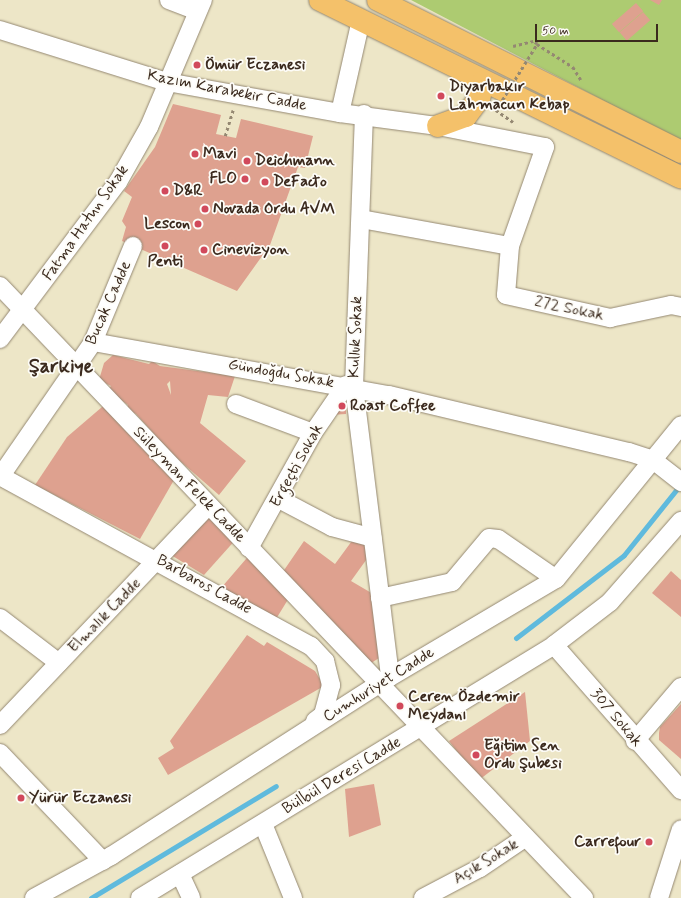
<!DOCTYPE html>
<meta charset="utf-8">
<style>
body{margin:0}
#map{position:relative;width:681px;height:898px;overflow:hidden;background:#ede6c7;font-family:Mynerve,sans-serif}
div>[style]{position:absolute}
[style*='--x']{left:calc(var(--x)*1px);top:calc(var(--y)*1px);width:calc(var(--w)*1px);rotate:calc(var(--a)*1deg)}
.green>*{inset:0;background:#adcb71}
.stream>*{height:5px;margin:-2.5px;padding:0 2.5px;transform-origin:2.5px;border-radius:2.5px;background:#5fbadd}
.building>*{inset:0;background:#dea18f;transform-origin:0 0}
.path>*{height:2.5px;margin-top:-1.25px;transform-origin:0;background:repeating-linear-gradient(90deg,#948872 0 3px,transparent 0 6px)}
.roads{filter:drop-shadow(0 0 1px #948872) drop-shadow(0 0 1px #948872)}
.minor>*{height:18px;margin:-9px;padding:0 9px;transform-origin:9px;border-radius:9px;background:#fff}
.highway>*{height:22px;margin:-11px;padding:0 11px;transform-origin:11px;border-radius:11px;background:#f4c16a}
.path-bridge>*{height:2.5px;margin-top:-1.25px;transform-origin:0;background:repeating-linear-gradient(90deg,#948872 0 3px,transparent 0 6px)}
.dots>*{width:11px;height:11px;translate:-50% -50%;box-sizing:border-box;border:2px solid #fdfcf7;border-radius:50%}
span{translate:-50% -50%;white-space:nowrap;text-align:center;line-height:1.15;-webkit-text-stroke:3.5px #fdfcf7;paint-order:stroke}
.poi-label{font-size:16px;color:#3b2a1e;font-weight:700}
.left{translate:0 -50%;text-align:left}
.right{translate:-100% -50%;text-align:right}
.street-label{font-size:16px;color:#3b2a1e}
.district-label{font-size:20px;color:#3b2a1e;font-weight:700}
.scale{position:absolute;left:535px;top:24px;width:123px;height:18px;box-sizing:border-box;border:2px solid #3b2a1e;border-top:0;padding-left:5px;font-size:12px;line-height:14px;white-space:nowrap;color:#3b2a1e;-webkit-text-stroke:3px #fdfcf7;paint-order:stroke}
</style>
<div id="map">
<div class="green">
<i style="clip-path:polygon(411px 0,681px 0,681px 141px)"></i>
</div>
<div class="stream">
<i style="--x:516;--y:638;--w:136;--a:-37.5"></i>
<i style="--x:624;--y:555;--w:90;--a:-51.3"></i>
<i style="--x:91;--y:898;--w:216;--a:-31.2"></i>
</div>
<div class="building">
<i style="clip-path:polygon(650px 0,662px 0,659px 5px)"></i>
<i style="left:636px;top:3px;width:11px;height:32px;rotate:49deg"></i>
<i style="left:643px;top:12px;width:11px;height:31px;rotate:49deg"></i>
<i style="clip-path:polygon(173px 104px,221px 115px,216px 134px,236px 138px,241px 119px,313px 136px,305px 168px,298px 167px,270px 245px,237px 291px,122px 241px,126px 227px,122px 221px,132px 197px,124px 191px,155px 147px)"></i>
<i style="clip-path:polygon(evenodd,113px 355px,149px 364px,152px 361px,160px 366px,235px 376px,228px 397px,208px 395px,200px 423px,246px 461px,219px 495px,172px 454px,136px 414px,127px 409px,128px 405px,108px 390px,111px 386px,99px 380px,104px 363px,113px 355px,170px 381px,171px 395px,167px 384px,170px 381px)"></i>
<i style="clip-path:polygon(109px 401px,178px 473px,140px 539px,35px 485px,67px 437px)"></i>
<i style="clip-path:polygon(336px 402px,346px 402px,346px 414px,330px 415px)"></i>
<i style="clip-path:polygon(208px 506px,238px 537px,204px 575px,166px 552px)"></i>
<i style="clip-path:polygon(357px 534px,374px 549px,351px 581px,380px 598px,387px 653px,368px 665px,292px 593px,276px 619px,221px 588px,252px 552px,278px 579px,304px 541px,335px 564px)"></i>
<i style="clip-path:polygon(671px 571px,681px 580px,681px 617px,652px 593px)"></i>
<i style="clip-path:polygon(247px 635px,264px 646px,267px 642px,315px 671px,324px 686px,168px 775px,158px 758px,174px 748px,170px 741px)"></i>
<i style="clip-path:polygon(525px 692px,530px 741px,479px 780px,449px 741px)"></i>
<i style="clip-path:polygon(681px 704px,681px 759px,659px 740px,659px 733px,660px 727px)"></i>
<i style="clip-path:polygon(374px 784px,381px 825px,349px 837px,345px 789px)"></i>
</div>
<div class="path">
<i style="--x:537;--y:44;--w:43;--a:32.6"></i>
<i style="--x:573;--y:67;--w:15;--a:58"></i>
<i style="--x:513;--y:46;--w:21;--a:-14"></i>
<i style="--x:496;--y:110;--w:21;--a:35"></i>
<i style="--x:225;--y:136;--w:27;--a:-73"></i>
</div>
<div class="roads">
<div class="minor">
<i style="--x:169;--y:0;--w:30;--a:21"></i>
<i style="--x:0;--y:30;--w:175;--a:17.3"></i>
<i style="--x:167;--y:82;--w:176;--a:10.2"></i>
<i style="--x:340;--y:113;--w:99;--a:7.6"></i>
<i style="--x:438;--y:126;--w:109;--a:11.1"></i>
<i style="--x:545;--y:147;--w:105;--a:109.5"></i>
<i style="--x:340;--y:113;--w:95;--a:-77.3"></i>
<i style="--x:364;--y:114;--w:273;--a:92.1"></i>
<i style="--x:354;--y:387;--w:292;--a:82.9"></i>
<i style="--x:361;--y:219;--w:151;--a:10.3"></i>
<i style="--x:510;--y:246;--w:49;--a:94.7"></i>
<i style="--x:506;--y:295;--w:107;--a:12.5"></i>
<i style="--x:610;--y:318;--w:62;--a:-12"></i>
<i style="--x:671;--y:305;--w:10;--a:11"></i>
<i style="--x:0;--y:286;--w:846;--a:46.34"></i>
<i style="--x:0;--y:339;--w:196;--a:-53.1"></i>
<i style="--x:118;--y:182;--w:63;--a:-60.6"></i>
<i style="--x:149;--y:127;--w:138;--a:-67"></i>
<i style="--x:93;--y:342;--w:301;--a:10.2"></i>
<i style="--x:389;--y:395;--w:247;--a:13.4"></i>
<i style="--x:629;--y:452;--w:25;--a:18"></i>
<i style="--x:653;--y:460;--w:36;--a:38"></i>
<i style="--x:236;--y:404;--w:82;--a:20.6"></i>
<i style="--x:0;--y:476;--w:354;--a:28.7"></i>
<i style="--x:311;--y:646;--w:21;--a:47"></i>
<i style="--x:325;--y:661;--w:25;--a:76"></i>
<i style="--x:331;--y:685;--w:31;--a:105"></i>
<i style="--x:323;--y:715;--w:10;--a:143"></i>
<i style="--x:0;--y:477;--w:164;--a:-55.4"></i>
<i style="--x:93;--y:342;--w:104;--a:-67.4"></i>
<i style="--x:279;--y:499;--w:60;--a:27.8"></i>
<i style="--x:332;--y:527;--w:42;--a:15"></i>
<i style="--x:249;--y:548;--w:132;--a:-60.9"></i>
<i style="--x:313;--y:433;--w:58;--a:-55.5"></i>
<i style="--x:380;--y:598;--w:74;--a:-12.5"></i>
<i style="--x:452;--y:582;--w:57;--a:-49.9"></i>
<i style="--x:489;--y:538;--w:9;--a:6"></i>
<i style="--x:498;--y:539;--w:70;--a:34.6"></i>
<i style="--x:0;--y:618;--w:74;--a:37.3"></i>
<i style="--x:554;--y:645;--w:193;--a:48.8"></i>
<i style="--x:0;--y:725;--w:302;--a:-46.5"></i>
<i style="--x:635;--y:741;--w:71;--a:-49.6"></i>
<i style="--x:0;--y:753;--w:149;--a:46.4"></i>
<i style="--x:263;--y:824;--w:80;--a:67.9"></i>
<i style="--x:180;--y:874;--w:26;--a:65"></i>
<i style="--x:34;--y:898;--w:88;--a:-28.6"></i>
<i style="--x:111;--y:856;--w:331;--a:-32.7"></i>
<i style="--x:390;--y:677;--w:193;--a:-30.6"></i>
<i style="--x:556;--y:579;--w:198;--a:-50.9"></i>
<i style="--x:140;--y:898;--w:485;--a:-31.4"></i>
<i style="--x:554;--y:645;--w:71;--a:-37.5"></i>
<i style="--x:610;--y:602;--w:108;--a:-48.8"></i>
<i style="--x:423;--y:898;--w:64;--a:-27.8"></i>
<i style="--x:480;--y:868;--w:55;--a:-34"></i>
<i style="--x:659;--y:898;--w:72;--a:-72.3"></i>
</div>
<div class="highway">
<i style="--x:320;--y:0;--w:402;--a:26.2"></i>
<i style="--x:378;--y:0;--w:339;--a:26.6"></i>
<i style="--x:438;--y:126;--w:30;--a:-20"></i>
<i style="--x:466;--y:116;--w:21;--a:-53"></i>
<i style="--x:479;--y:99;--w:18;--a:-77"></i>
</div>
</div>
<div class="path-bridge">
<i style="--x:493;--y:107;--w:4;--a:45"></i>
<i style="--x:496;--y:110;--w:78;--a:-58.2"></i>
<i style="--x:537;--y:44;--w:5;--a:-143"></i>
</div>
<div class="dots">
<i style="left:197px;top:65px;background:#d1495b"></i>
<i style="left:441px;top:96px;background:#d1495b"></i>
<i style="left:195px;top:154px;background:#d1495b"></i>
<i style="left:247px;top:161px;background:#d1495b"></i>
<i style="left:245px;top:179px;background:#d1495b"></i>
<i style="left:265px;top:182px;background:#d1495b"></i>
<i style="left:165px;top:191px;background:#d1495b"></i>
<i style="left:205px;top:209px;background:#d1495b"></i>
<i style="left:198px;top:224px;background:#d1495b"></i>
<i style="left:165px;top:246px;background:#d1495b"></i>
<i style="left:204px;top:250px;background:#d1495b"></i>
<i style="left:342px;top:406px;background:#d1495b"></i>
<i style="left:400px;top:706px;background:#d1495b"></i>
<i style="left:476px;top:755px;background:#d1495b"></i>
<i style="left:21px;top:798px;background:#d1495b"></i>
<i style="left:649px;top:842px;background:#d1495b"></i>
</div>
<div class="poi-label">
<span class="left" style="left:205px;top:65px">Ömür Eczanesi</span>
<span class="left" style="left:449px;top:96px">Diyarbakır<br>Lahmacun Kebap</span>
<span class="left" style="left:203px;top:154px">Mavi</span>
<span class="left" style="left:255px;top:161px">Deichmann</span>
<span class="right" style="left:237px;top:179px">FLO</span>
<span class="left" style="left:273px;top:182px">DeFacto</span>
<span class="left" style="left:173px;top:191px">D&amp;R</span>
<span class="left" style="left:213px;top:209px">Novada Ordu AVM</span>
<span class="right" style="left:190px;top:224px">Lescon</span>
<span class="left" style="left:212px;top:250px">Cinevizyon</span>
<span style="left:165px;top:262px">Penti</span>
<span class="left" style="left:350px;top:406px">Roast Coffee</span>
<span class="left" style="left:408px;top:706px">Ceren Özdemir<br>Meydanı</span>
<span class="left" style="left:484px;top:755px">Eğitim Sen<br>Ordu Şubesi</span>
<span class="left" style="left:29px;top:798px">Yürür Eczanesi</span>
<span class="right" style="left:641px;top:842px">Carrefour</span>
</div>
<div class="street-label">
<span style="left:227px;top:91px;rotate:11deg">Kazım Karabekir Cadde</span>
<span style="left:86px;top:223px;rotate:-55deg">Fatma Hatun Sokak</span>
<span style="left:109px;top:303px;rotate:-66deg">Bucak Cadde</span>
<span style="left:569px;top:309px;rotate:12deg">272 Sokak</span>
<span style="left:356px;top:337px;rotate:-88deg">Kulluk Sokak</span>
<span style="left:281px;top:374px;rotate:10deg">Gündoğdu Sokak</span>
<span style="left:297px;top:466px;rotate:-61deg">Ergeçti Sokak</span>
<span style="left:189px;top:485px;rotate:46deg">Süleyman Felek Cadde</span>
<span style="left:204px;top:585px;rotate:29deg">Barbaros Cadde</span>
<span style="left:105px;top:616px;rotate:-46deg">Elmalık Cadde</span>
<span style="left:379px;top:685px;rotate:-32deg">Cumhuriyet Cadde</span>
<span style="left:616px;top:718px;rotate:50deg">307 Sokak</span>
<span style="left:342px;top:776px;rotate:-31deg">Bülbül Deresi Cadde</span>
<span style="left:486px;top:862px;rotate:-31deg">Açık Sokak</span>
</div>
<div class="district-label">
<span style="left:61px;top:366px">Şarkiye</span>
</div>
<div class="scale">50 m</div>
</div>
